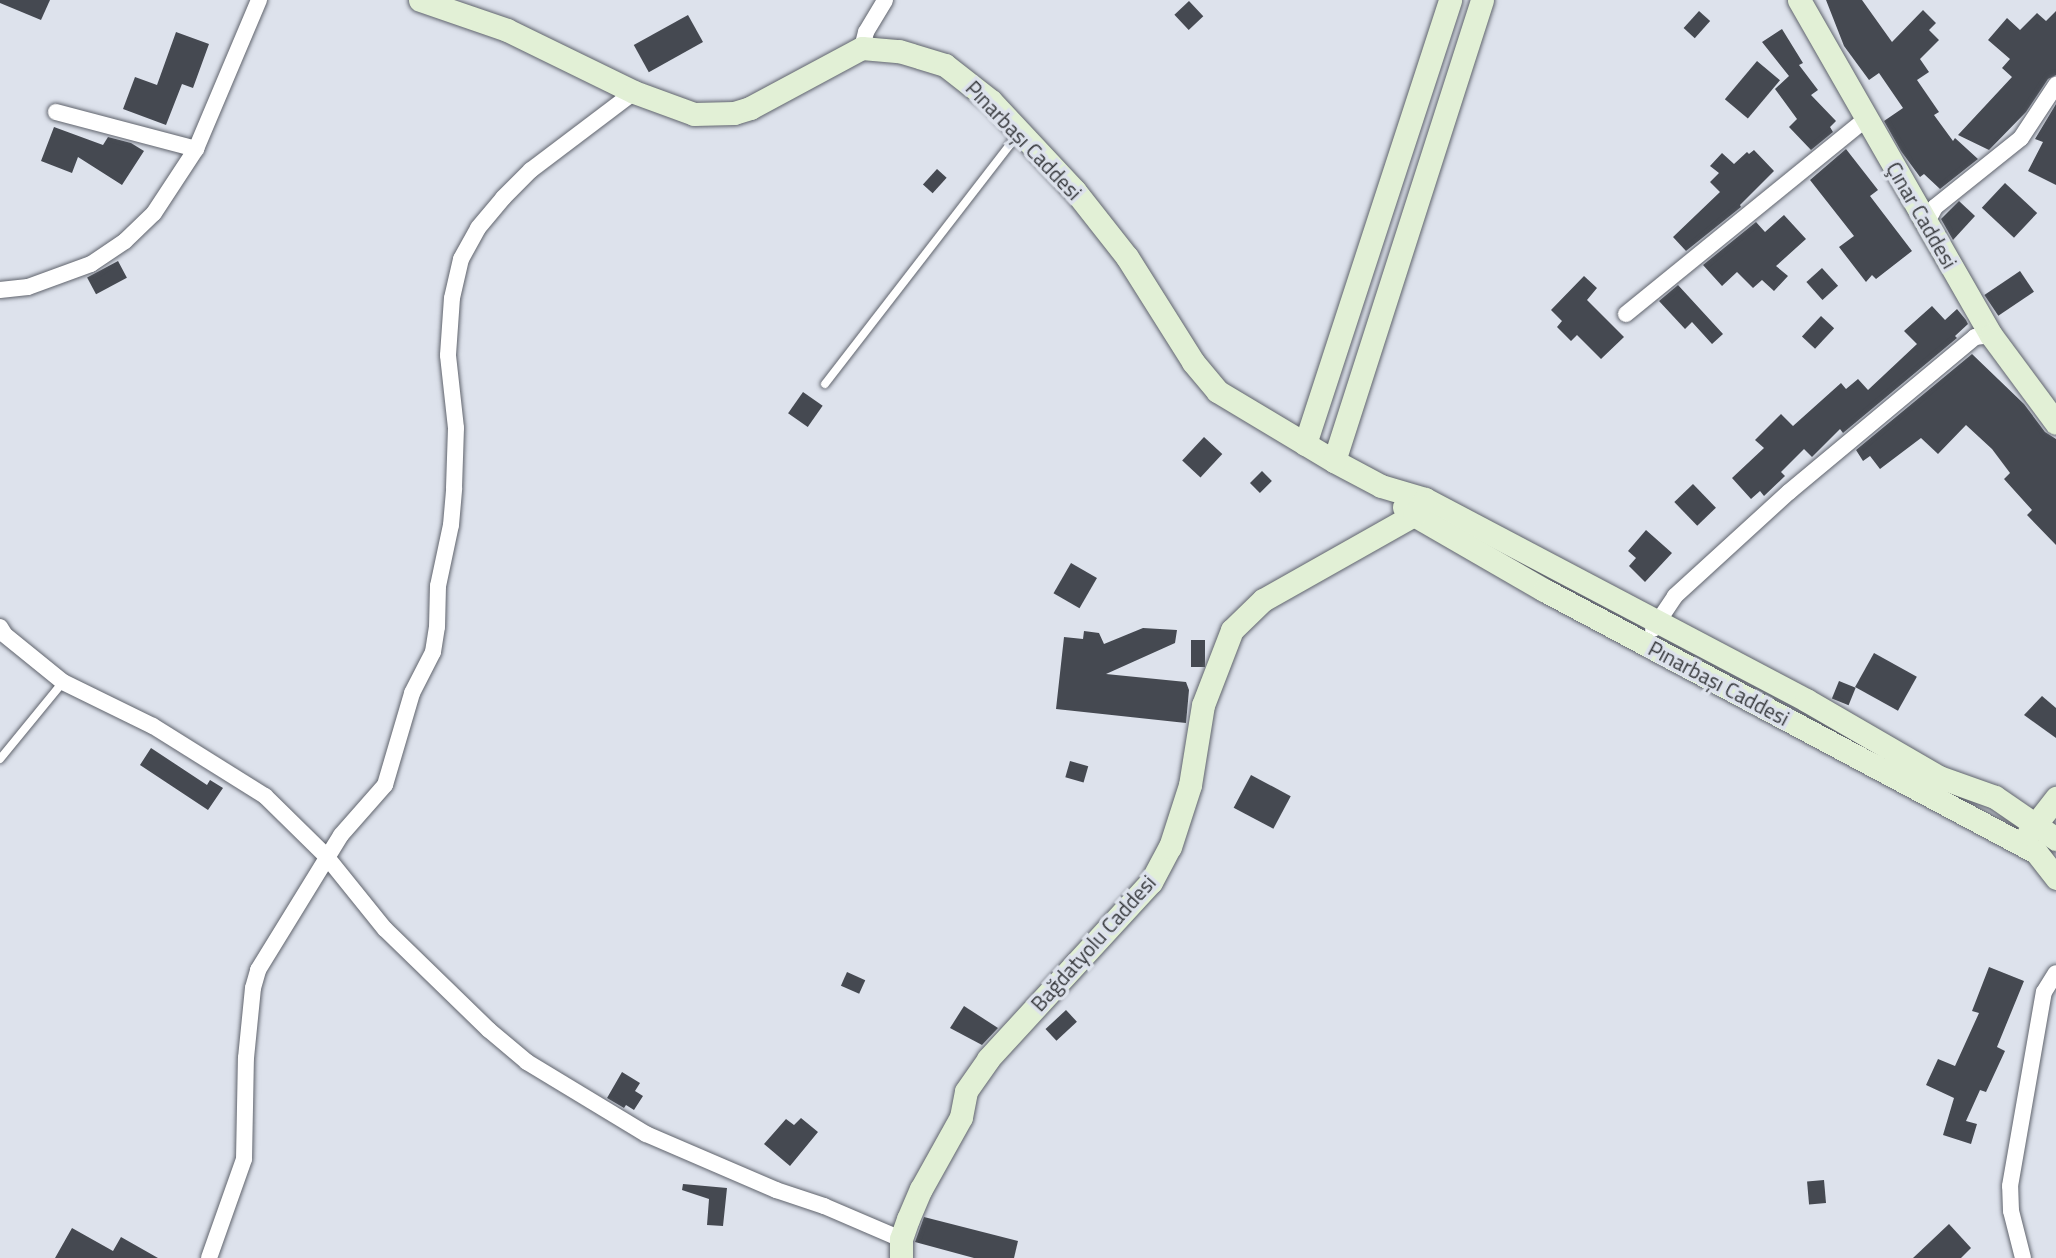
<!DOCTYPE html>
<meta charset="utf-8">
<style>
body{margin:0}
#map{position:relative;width:2056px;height:1258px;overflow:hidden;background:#dde2ec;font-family:"Titillium Web",sans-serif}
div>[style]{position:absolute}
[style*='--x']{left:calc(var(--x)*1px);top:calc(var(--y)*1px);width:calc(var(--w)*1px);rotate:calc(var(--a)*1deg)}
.building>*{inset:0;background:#454951;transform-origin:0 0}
.roads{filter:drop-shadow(0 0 2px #60646d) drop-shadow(0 0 2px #60646d)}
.lane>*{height:8px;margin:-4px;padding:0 4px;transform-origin:4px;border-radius:4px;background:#fff}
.street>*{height:16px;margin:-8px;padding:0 8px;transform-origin:8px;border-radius:8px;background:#fff}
.secondary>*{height:23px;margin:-11.5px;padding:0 11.5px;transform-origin:11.5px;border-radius:11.5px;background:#e2f0d6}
span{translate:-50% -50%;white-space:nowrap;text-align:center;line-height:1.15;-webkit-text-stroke:7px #dde2ec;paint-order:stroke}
.street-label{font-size:21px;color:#36383c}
</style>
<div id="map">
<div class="building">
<i style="clip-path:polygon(0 0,50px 0,41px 20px,0 3px)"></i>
<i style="clip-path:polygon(1826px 0,1862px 0,1892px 42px,1923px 10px,1936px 23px,1929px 30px,1939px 40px,1920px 59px,1929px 72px,1917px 80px,1939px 112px,1934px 115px,1953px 141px,1955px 138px,1978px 159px,1940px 189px,1924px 174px,1920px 177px,1901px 151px,1884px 121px,1903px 108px,1879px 73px,1869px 80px,1844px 46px)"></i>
<i style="left:1189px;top:1px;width:21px;height:20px;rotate:47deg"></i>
<i style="left:1699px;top:11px;width:15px;height:23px;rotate:42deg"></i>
<i style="clip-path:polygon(2056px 11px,2056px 75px,2048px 79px,2026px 112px,1989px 150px,1958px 135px,2012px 77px,2002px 68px,2010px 59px,1988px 40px,2007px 18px,2020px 30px,2037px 13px,2046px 21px)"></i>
<i style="left:688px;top:15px;width:31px;height:62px;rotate:61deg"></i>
<i style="clip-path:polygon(1782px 29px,1803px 63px,1799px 65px,1818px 90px,1811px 95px,1836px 121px,1830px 127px,1833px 132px,1811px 150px,1789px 127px,1797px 119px,1775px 89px,1789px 76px,1762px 42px)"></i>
<i style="clip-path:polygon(176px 32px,209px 44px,193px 88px,182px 84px,166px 125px,123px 109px,135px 77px,157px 85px)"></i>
<i style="left:1757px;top:61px;width:30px;height:50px;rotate:40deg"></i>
<i style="clip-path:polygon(2056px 104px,2056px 185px,2028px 171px,2043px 142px,2035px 139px)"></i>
<i style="clip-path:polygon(54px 127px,103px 145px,108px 137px,131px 143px,144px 151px,122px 185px,78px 157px,72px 173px,41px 161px)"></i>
<i style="clip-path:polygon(1846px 149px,1878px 190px,1870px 196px,1912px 251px,1876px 279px,1872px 275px,1866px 282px,1839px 247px,1854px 236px,1810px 180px)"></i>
<i style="clip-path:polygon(1754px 150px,1774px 171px,1740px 205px,1741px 207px,1686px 251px,1673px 237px,1720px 192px,1710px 182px,1719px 173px,1710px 166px,1722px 153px,1734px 164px,1747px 152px,1749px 154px)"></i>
<i style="left:937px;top:169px;width:13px;height:21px;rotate:42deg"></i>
<i style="left:2005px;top:183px;width:44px;height:34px;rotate:43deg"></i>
<i style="clip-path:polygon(1959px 201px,1975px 216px,1953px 240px,1941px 219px)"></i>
<i style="clip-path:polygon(1784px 215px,1806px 239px,1776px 266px,1788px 276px,1774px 291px,1762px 280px,1753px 288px,1737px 272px,1722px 286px,1703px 265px,1756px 222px,1765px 232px)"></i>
<i style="left:118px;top:261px;width:19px;height:35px;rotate:62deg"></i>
<i style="left:1822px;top:268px;width:24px;height:21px;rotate:48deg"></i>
<i style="left:2020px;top:271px;width:25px;height:43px;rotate:56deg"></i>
<i style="clip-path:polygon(1584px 276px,1597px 288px,1587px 300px,1624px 337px,1601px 359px,1577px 335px,1571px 341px,1557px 327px,1562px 321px,1551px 310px)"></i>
<i style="clip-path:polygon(1678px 285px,1723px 334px,1712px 344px,1692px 322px,1685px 329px,1659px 301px)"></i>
<i style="clip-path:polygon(1932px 306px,1945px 320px,1957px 309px,1966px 320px,1968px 324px,1955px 336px,1957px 338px,1843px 433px,1840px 429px,1812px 457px,1804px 449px,1781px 472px,1785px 476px,1764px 496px,1760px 491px,1751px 499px,1732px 478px,1764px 448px,1755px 440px,1781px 414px,1793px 426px,1841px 383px,1846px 389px,1858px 379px,1868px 390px,1917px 344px,1904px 331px)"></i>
<i style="left:1821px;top:316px;width:18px;height:28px;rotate:43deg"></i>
<i style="clip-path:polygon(1972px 354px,2024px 404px,2045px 432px,2056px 439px,2056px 545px,2027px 515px,2032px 510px,2004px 479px,2010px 473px,1992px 449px,1966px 425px,1938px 454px,1921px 438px,1880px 469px,1870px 456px,1863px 461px,1856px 450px)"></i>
<i style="left:803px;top:392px;width:24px;height:26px;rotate:35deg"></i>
<i style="left:1204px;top:437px;width:25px;height:32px;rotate:43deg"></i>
<i style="left:1262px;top:471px;width:14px;height:17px;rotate:45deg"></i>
<i style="left:1693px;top:484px;width:33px;height:26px;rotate:46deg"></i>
<i style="clip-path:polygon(1646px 530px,1672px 553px,1645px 582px,1629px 566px,1636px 558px,1628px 551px)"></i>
<i style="left:1071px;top:563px;width:30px;height:35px;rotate:30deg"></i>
<i style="clip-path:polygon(1143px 628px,1177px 630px,1175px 643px,1106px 674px,1186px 682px,1189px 690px,1186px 723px,1056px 709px,1064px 637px,1083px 639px,1084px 631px,1099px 633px,1104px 644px)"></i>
<i style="left:1191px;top:640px;width:14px;height:27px"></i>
<i style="left:1874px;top:653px;width:49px;height:39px;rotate:29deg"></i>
<i style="left:1839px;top:681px;width:18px;height:19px;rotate:22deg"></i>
<i style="clip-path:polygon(2042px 696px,2056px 708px,2056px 738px,2024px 715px)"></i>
<i style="clip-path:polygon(151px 748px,207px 785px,210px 780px,223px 788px,208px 810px,140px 765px)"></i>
<i style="left:1070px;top:761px;width:19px;height:17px;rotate:16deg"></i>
<i style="left:1251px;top:775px;width:45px;height:37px;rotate:28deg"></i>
<i style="clip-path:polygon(1989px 967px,2024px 981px,1997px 1047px,2005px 1051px,1986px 1092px,1980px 1090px,1966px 1121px,1977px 1124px,1971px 1144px,1943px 1135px,1954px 1098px,1926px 1085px,1938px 1059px,1955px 1066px,1979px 1013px,1972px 1011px)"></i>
<i style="left:847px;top:972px;width:20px;height:15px;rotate:24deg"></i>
<i style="clip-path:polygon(964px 1006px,998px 1028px,982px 1045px,950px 1028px)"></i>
<i style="left:1066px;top:1010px;width:16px;height:28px;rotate:47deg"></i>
<i style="clip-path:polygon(622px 1072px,640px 1083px,635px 1091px,643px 1096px,634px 1110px,626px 1105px,624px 1108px,607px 1098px)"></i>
<i style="clip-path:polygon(801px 1118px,818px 1132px,790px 1166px,764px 1144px,786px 1119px,794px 1125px)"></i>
<i style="left:1824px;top:1180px;width:23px;height:17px;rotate:85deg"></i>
<i style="clip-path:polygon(683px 1184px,727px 1188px,723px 1226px,707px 1225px,709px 1199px,682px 1190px)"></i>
<i style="clip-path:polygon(924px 1217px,1018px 1241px,1014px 1258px,974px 1258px,915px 1242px)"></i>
<i style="clip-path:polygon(1949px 1224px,1971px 1248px,1961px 1258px,1913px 1258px)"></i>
<i style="clip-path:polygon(72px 1228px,113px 1251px,121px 1237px,158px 1258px,55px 1258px)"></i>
</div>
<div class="roads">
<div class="lane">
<i style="--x:825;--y:384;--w:316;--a:-52.3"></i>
<i style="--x:0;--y:759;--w:99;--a:-50.7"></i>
</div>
<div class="street">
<i style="--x:862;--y:48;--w:16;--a:-76"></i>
<i style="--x:866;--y:32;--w:37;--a:-59"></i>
<i style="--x:56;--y:112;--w:145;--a:14.8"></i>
<i style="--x:1926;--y:224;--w:19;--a:-62"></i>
<i style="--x:1935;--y:207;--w:110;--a:-38.7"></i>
<i style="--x:2021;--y:138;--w:64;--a:-56.6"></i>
<i style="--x:0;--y:290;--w:28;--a:-6"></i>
<i style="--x:28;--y:287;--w:67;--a:-20.1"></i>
<i style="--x:91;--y:264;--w:41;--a:-34.1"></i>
<i style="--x:125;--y:241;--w:40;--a:-44"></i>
<i style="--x:154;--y:213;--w:77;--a:-56.7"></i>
<i style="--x:196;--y:149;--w:162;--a:-67.1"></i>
<i style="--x:1626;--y:314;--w:309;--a:-39.1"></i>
<i style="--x:0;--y:627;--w:9;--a:58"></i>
<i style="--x:5;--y:635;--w:75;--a:39"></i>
<i style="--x:63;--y:682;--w:100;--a:26.1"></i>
<i style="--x:153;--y:726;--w:132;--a:32"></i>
<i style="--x:265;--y:796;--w:86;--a:44.5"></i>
<i style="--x:326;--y:856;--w:94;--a:51.1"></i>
<i style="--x:385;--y:929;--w:145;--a:44.2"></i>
<i style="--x:489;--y:1030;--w:50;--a:40.1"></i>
<i style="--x:527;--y:1062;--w:139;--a:31.2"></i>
<i style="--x:646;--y:1134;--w:142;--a:23.3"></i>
<i style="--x:776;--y:1190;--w:51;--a:18.4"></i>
<i style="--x:824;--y:1206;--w:84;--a:23.2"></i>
<i style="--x:1653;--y:629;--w:40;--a:-56"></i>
<i style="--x:1675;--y:596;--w:154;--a:-42.4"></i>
<i style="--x:1789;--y:492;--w:242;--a:-39.8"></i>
<i style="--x:1975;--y:337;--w:16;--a:-7"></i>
<i style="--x:209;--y:1258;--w:105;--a:-70.5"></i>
<i style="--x:244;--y:1159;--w:101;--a:-88.9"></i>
<i style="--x:246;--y:1058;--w:70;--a:-84.3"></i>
<i style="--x:253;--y:988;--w:19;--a:-74"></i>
<i style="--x:258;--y:970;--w:158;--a:-58.4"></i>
<i style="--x:341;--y:835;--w:67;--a:-48.7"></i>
<i style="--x:385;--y:785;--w:96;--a:-73.6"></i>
<i style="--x:412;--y:693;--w:46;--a:-62.9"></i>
<i style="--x:433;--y:652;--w:25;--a:-81"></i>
<i style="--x:437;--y:627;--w:41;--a:-88.6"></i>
<i style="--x:438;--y:586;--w:62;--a:-78"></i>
<i style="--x:451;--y:525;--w:37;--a:-85"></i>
<i style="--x:454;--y:488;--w:60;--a:-88.1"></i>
<i style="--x:456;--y:428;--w:73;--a:-96.3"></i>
<i style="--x:448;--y:355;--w:57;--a:-86"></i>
<i style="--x:452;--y:298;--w:40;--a:-77"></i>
<i style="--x:461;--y:259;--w:35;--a:-61"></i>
<i style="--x:478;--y:228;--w:39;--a:-50"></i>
<i style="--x:503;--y:198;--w:40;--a:-45"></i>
<i style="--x:531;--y:170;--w:129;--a:-37.1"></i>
<i style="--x:2023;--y:1258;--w:49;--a:-104.3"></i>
<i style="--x:2011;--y:1211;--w:25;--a:-92"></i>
<i style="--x:2010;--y:1186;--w:197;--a:-80.1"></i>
<i style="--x:2044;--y:992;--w:22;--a:-58"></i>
</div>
<div class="secondary">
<i style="--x:420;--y:0;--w:92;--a:19"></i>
<i style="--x:507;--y:30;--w:141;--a:26"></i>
<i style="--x:634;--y:92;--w:64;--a:20.1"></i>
<i style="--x:694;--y:114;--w:40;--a:-1.4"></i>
<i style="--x:734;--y:113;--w:17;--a:-17"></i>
<i style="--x:750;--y:108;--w:127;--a:-28.2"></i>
<i style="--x:862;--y:48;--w:37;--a:5"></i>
<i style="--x:899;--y:51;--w:48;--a:16.9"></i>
<i style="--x:945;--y:65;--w:58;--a:38"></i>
<i style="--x:991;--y:101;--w:123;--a:47"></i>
<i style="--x:1075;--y:191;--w:84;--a:51.8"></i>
<i style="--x:1127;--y:257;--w:124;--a:57.8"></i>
<i style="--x:1193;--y:362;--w:38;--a:50"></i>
<i style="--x:1217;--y:391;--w:136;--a:30.9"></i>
<i style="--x:1334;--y:461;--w:53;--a:28"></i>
<i style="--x:1381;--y:486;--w:46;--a:16.5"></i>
<i style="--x:1425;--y:499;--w:431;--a:27.8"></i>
<i style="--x:1806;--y:700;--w:154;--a:30.1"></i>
<i style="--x:1939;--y:777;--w:59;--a:19.7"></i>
<i style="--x:1995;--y:797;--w:74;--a:34.5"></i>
<i style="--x:1799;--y:0;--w:386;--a:60.2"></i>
<i style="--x:1991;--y:335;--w:109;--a:53.5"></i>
<i style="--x:1305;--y:444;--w:467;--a:-71.9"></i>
<i style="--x:1334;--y:461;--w:484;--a:-72.2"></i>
<i style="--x:1404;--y:507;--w:13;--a:39"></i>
<i style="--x:1414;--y:515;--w:150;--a:30"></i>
<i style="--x:1544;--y:590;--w:557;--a:28.04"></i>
<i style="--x:2036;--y:852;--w:33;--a:52"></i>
<i style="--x:2028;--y:834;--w:46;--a:-52.1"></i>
<i style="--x:901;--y:1258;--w:19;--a:-90"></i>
<i style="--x:901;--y:1239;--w:21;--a:-71"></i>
<i style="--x:908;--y:1219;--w:33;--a:-67"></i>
<i style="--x:921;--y:1189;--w:82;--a:-60.9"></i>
<i style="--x:961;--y:1117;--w:26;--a:-79"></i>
<i style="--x:966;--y:1091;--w:39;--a:-55"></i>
<i style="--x:988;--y:1059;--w:241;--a:-47.4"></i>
<i style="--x:1151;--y:882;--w:40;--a:-62"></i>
<i style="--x:1170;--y:847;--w:65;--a:-72.1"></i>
<i style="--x:1190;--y:785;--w:81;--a:-80.8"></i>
<i style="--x:1203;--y:705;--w:80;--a:-68.9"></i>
<i style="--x:1232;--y:630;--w:43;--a:-44.1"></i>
<i style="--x:1263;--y:600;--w:173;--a:-29.4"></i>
<i style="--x:1414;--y:515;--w:19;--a:-55"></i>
</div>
</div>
<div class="street-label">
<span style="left:1024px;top:140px;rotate:46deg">Pınarbaşı Caddesi</span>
<span style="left:1922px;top:215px;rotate:60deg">Çınar Caddesi</span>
<span style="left:1719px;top:683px;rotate:28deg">Pınarbaşı Caddesi</span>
<span style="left:1093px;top:943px;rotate:-48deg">Bağdatyolu Caddesi</span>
</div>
</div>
